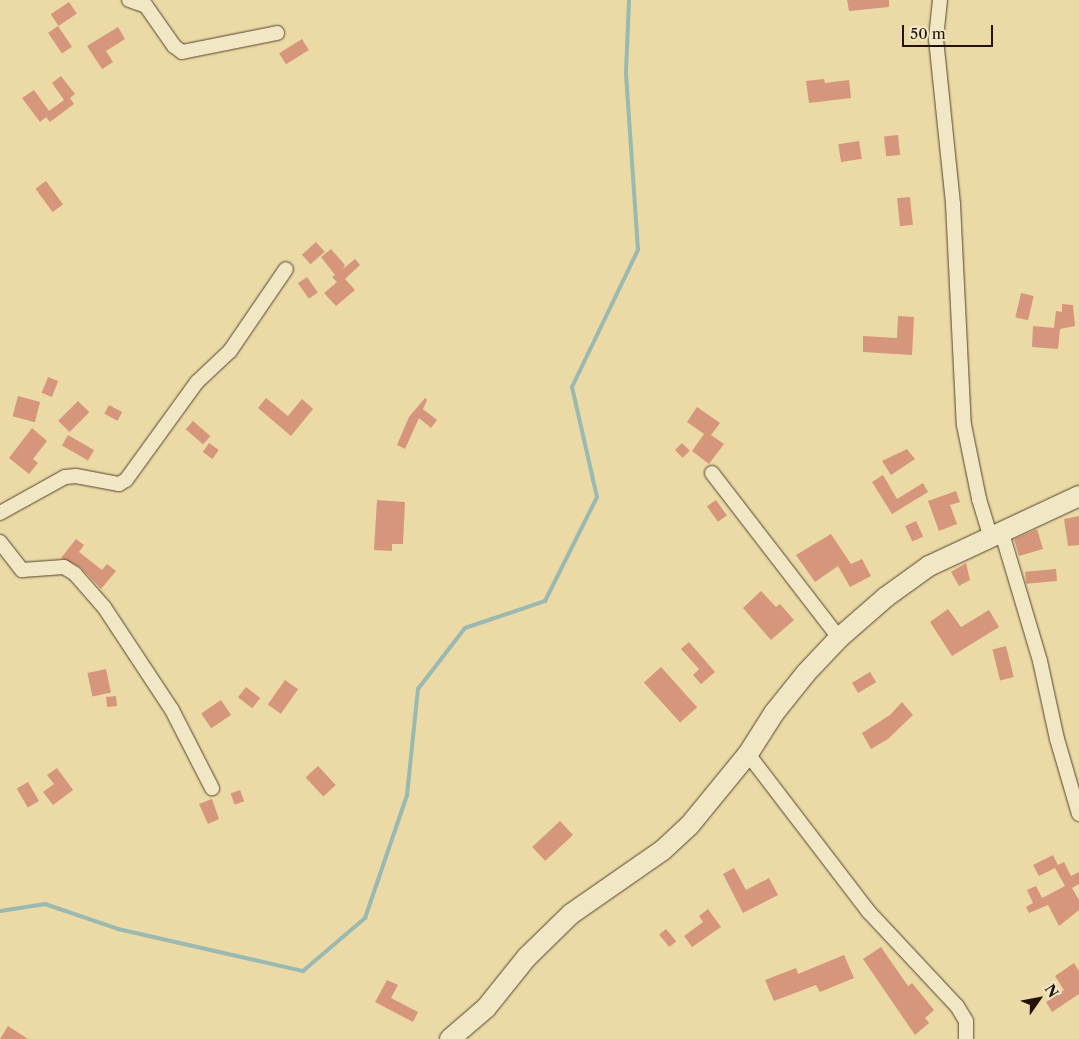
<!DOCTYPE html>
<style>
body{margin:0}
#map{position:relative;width:1079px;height:1039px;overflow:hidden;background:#ebdaa6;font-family:"Libre Caslon Text",serif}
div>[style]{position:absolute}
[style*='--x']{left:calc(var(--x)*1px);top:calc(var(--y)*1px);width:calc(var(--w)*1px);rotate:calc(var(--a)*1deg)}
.stream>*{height:4px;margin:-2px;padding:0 2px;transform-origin:2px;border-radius:2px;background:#9ab9b0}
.building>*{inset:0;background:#d5967c;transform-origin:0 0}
.roads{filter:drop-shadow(0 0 1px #55442d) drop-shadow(0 0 1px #55442d)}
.street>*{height:14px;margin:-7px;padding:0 7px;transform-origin:7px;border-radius:7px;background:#f2e7c5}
.secondary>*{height:20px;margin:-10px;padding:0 10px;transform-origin:10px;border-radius:10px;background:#f2e7c5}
span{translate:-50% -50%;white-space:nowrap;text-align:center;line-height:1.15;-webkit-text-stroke:4.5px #f2e7c5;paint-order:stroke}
.north{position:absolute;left:1014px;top:974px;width:50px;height:50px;-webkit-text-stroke:4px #f2e7c5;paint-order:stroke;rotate:57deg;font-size:14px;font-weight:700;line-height:20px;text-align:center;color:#231205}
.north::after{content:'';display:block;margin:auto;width:18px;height:22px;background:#231205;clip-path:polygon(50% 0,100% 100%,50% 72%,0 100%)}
.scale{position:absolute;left:902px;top:25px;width:91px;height:22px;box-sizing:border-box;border:2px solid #231205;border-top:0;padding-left:6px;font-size:15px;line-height:18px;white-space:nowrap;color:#231205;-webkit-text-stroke:4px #f2e7c5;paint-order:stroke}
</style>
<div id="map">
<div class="stream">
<i style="--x:0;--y:911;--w:46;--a:-8.8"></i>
<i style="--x:45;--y:904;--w:77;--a:18.9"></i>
<i style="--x:118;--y:929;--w:190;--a:12.8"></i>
<i style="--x:303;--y:971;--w:82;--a:-40.5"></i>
<i style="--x:365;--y:918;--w:130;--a:-71.1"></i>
<i style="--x:407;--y:795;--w:107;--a:-84.1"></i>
<i style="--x:418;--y:689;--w:77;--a:-52.4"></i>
<i style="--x:465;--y:628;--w:84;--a:-18.6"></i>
<i style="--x:545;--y:601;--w:116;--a:-63.4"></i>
<i style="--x:597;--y:497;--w:113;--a:-102.8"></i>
<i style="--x:572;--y:387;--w:152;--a:-64.3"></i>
<i style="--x:638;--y:250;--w:178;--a:-93.9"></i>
<i style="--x:626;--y:72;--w:72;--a:-87.6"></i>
</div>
<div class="building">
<i style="clip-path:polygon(847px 0,889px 0,889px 7px,849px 11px)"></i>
<i style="left:69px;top:2px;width:14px;height:22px;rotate:56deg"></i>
<i style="left:58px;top:26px;width:25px;height:12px;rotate:56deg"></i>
<i style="clip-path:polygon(118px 27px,125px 39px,106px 51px,113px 62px,102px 69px,87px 46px)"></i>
<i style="left:302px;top:39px;width:13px;height:27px;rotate:58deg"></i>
<i style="clip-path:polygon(61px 76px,75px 94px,70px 98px,74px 104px,50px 122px,46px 117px,40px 122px,22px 98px,34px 90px,49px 111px,64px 100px,52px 83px)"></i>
<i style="clip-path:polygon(824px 79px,825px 83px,849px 80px,851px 98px,809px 103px,806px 81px)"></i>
<i style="left:898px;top:135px;width:20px;height:14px;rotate:84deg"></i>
<i style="left:859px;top:141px;width:18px;height:21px;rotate:81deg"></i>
<i style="left:46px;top:181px;width:29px;height:13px;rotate:54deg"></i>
<i style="left:910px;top:197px;width:28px;height:13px;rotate:84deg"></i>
<i style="left:316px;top:242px;width:13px;height:19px;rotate:48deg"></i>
<i style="clip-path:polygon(331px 249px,345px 265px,343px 269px,355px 259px,360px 265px,345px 279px,355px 290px,336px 306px,324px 293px,337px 282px,332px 277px,335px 275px,321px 257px)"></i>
<i style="left:307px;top:277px;width:19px;height:11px;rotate:55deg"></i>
<i style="left:1021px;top:293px;width:13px;height:25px;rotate:13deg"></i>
<i style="clip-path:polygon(1062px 304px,1073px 305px,1075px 326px,1060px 329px,1058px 349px,1032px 347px,1033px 326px,1054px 328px,1056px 311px,1062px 312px)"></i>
<i style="clip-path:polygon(898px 316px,914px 317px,912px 355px,863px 352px,863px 336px,897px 338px)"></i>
<i style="left:48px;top:377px;width:11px;height:17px;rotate:22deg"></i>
<i style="left:18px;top:396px;width:23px;height:21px;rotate:15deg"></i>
<i style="clip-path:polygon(266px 398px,288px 416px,302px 399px,313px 409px,291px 436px,258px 408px)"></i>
<i style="clip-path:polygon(425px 398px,427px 400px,423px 409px,437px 420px,431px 428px,419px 418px,405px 449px,397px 445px,409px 417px)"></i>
<i style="left:78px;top:401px;width:16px;height:28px;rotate:45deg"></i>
<i style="left:109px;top:405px;width:15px;height:10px;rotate:28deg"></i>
<i style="clip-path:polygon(697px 407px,720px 423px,711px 435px,724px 444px,709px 464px,692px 451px,704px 434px,687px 422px)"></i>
<i style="left:193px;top:421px;width:23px;height:11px;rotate:41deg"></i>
<i style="clip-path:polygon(32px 428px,47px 441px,33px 459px,38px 463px,29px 474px,9px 458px)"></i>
<i style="left:68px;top:435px;width:30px;height:12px;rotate:30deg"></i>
<i style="left:209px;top:443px;width:12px;height:11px;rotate:35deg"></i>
<i style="left:682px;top:443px;width:11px;height:10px;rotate:45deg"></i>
<i style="clip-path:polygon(907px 449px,915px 459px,891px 475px,882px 461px)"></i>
<i style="clip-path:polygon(883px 475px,897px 499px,923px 483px,928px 492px,892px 514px,872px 482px)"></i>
<i style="clip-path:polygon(956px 491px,960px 502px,950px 505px,957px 524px,939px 531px,928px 501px)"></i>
<i style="clip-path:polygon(377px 500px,405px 502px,403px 544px,392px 544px,392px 551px,374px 550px)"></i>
<i style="left:716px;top:500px;width:19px;height:11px;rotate:55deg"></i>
<i style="clip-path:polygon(1079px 516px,1079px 545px,1068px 546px,1064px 519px)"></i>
<i style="left:916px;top:521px;width:17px;height:12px;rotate:65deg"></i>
<i style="clip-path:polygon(1037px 529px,1043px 549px,1019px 556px,1014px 539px)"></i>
<i style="clip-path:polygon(831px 534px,851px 564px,862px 559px,871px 576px,850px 587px,838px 566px,815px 582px,796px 555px)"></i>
<i style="clip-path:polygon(76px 539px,84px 545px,79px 552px,102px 570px,107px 564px,116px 571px,101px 589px,80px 567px,61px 558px)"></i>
<i style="clip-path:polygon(966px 563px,970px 580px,959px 586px,951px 572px)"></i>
<i style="left:1056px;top:569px;width:12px;height:31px;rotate:85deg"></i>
<i style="clip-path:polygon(761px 591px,776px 607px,780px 604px,794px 620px,771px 640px,743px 608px)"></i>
<i style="clip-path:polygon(948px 609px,961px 627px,989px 610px,999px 627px,952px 656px,930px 622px)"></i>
<i style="clip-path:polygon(689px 642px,715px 672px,701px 684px,693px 675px,699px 669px,681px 649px)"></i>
<i style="left:1006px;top:646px;width:32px;height:14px;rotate:76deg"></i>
<i style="left:661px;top:667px;width:54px;height:23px;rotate:48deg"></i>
<i style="left:106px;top:669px;width:24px;height:19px;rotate:78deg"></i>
<i style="left:870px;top:672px;width:12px;height:21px;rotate:59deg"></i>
<i style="left:285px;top:680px;width:16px;height:30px;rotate:35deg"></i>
<i style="left:246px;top:687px;width:18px;height:13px;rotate:38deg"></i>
<i style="left:116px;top:696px;width:10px;height:10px;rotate:84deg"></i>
<i style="left:221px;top:700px;width:18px;height:24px;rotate:56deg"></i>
<i style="clip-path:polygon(902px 702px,913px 715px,888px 739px,871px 749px,862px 733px,890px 715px)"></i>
<i style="left:318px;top:766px;width:26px;height:17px;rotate:47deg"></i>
<i style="clip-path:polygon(57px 768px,73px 790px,53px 805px,43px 792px,54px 784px,47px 775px)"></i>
<i style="left:28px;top:782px;width:22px;height:13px;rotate:60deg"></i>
<i style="left:240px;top:790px;width:12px;height:10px;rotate:70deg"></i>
<i style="clip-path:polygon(212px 799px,219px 819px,208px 824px,199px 804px)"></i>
<i style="left:560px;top:821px;width:19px;height:38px;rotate:47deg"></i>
<i style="clip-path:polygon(1053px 855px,1058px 865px,1064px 862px,1071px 876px,1079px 872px,1079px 884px,1072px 888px,1079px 900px,1079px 910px,1059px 926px,1048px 905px,1029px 913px,1026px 907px,1033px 903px,1027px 890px,1036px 886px,1042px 898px,1065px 886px,1055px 868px,1039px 876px,1033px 865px)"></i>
<i style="clip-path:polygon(734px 868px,746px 890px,769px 878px,778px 895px,743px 913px,723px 874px)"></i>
<i style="clip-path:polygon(708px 909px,721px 927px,692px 947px,684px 936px,703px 922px,699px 916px)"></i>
<i style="left:666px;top:929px;width:16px;height:9px;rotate:50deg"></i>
<i style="clip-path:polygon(881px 947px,908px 986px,912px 983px,934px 1010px,925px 1018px,929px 1023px,915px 1035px,863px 959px)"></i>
<i style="clip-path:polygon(844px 955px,854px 978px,820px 992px,816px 985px,774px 1001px,765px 980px,796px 968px,798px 974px)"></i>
<i style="clip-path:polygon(1074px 963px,1079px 971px,1079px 994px,1052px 1012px,1046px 1002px,1064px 990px,1055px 976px)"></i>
<i style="clip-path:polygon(387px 980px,398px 985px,391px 998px,418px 1012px,413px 1022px,375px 1002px)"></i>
<i style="clip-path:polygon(8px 1026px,28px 1039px,0 1039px)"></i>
</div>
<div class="roads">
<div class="street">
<i style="--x:129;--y:0;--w:18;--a:19"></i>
<i style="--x:146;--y:6;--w:49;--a:55"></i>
<i style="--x:174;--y:46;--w:10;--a:37"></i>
<i style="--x:182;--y:52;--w:97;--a:-11.3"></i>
<i style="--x:940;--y:0;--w:39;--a:96"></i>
<i style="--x:936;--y:39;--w:166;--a:84.1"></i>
<i style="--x:953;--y:204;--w:221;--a:87.2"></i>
<i style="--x:964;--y:425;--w:76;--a:78.5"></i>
<i style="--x:979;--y:499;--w:38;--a:73"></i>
<i style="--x:712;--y:473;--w:208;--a:52.4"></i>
<i style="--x:0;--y:513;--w:74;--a:-29"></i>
<i style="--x:65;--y:477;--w:11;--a:-5"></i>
<i style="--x:76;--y:476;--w:44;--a:10.5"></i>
<i style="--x:119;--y:484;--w:8;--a:-30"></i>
<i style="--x:126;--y:480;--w:121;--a:-54.1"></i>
<i style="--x:197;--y:382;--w:45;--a:-43.2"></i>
<i style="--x:230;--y:351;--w:99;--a:-55.7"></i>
<i style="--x:1001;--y:530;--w:137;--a:73.4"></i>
<i style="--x:1040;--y:661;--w:80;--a:77.7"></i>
<i style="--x:1057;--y:739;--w:78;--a:73.7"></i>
<i style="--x:0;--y:542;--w:36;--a:52"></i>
<i style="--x:22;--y:570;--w:42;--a:-4.1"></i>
<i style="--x:64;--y:567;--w:13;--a:32"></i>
<i style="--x:75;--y:574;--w:44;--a:48.7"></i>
<i style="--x:104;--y:607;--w:123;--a:56.6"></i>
<i style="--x:172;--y:710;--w:88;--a:62.9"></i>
<i style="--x:748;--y:754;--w:198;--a:52.6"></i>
<i style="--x:868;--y:911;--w:130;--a:46.9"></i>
<i style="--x:957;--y:1006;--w:17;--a:59"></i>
<i style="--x:966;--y:1021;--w:18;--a:90"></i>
</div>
<div class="secondary">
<i style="--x:450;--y:1039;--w:48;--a:-40.7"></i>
<i style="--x:486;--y:1008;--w:65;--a:-51.2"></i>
<i style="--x:527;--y:957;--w:62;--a:-44.3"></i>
<i style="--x:571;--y:914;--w:112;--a:-34.8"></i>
<i style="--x:663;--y:850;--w:35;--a:-43"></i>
<i style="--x:689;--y:826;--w:93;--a:-50.7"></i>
<i style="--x:748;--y:754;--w:49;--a:-57.6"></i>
<i style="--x:774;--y:713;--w:51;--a:-51.3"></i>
<i style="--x:806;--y:673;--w:48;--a:-46.7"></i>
<i style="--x:839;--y:638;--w:62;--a:-41.1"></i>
<i style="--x:886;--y:597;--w:53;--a:-35.8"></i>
<i style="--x:929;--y:566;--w:166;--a:-25"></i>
</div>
</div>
<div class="north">N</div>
<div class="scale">50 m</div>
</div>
